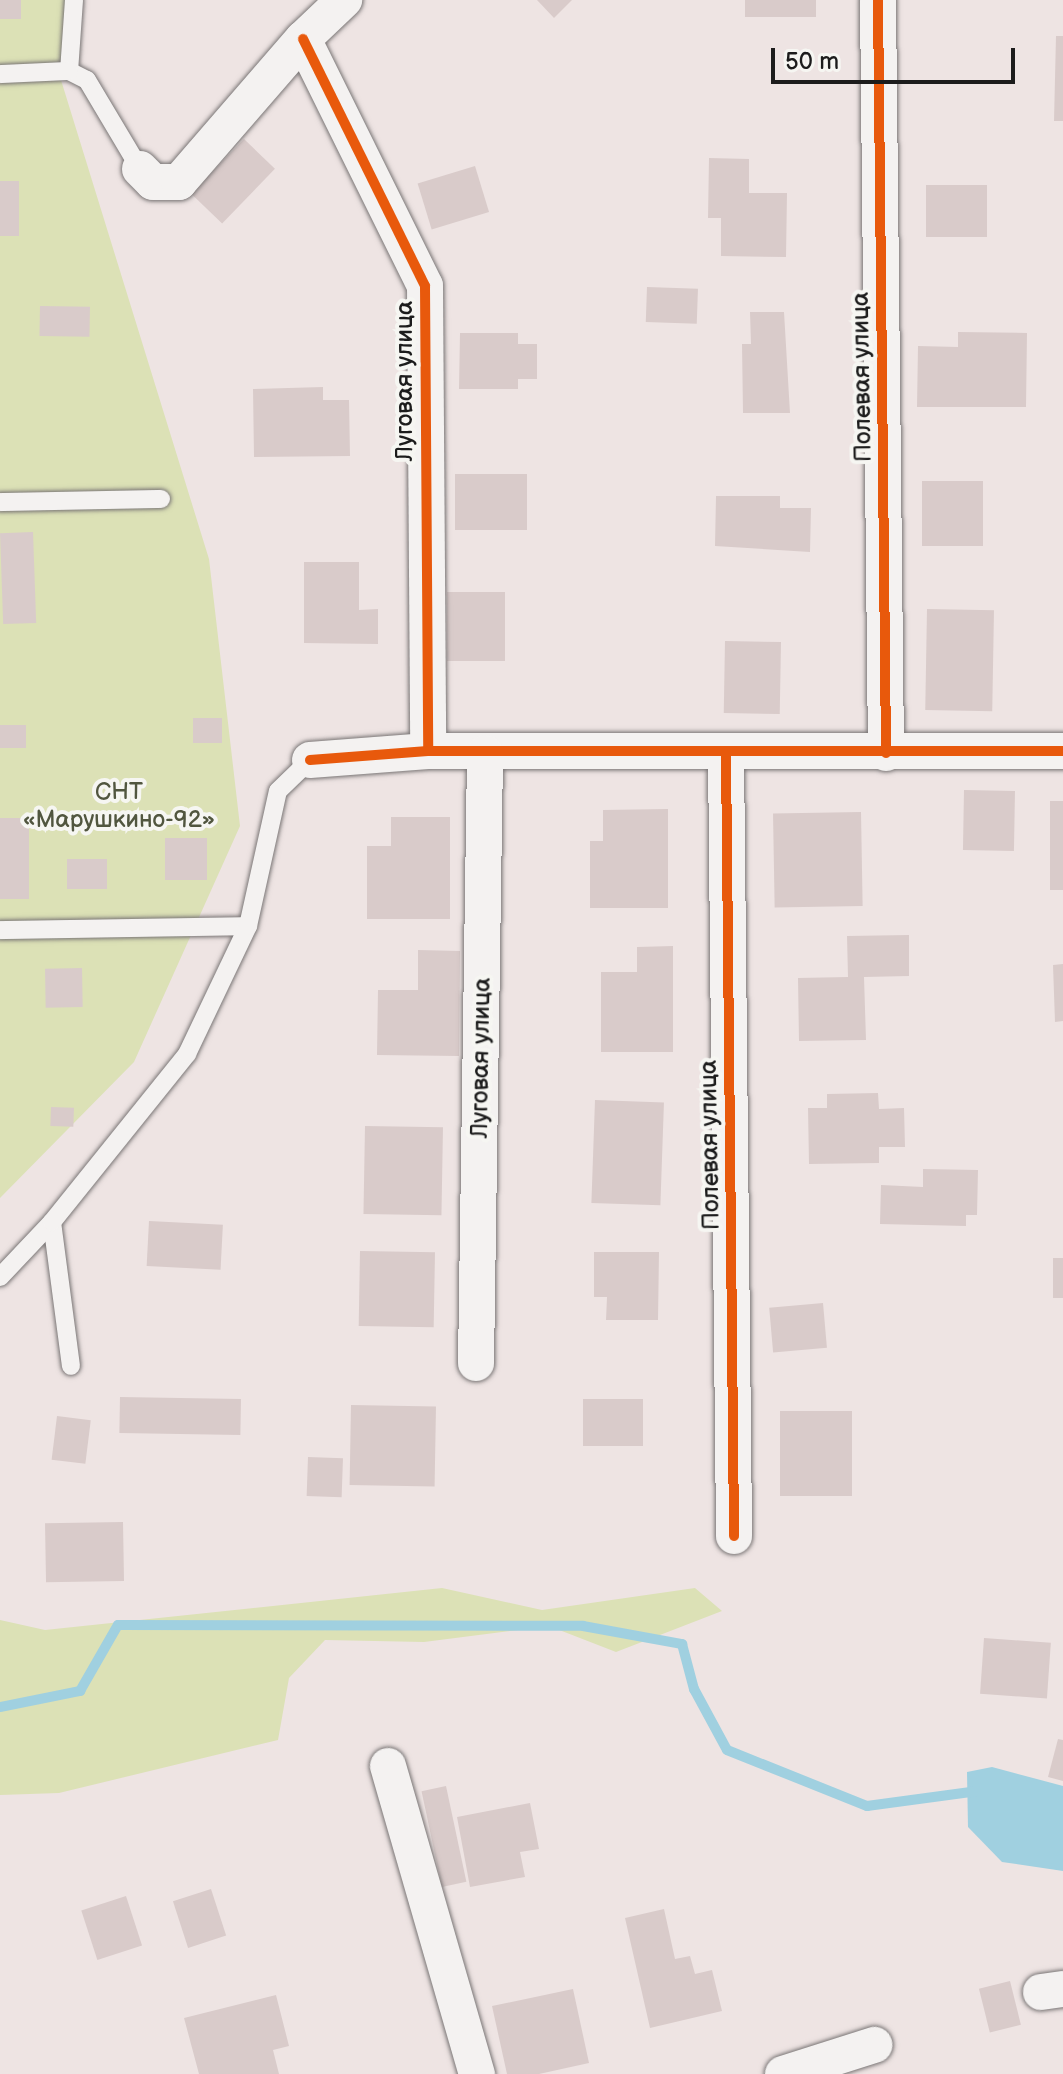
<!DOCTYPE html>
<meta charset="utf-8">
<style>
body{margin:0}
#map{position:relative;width:1063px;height:2074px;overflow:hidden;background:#eee4e3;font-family:"Balsamiq Sans",sans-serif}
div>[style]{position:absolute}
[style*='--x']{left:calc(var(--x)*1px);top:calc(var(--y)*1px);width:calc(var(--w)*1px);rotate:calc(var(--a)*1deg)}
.green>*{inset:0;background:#dce1b6}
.water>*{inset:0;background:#a0d0e0}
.stream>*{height:10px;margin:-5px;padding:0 5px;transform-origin:5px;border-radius:5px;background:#a0d0e0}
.building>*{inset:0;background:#d9cbca;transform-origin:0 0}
.roads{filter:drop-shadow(0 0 2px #7a7676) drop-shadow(0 0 2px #7a7676)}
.service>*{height:18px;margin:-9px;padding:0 9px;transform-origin:9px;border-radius:9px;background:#f4f2f1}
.minor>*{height:36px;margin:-18px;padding:0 18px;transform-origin:18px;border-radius:18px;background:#f4f2f1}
.cycleway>*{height:10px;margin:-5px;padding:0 5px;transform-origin:5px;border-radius:5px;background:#e8590c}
span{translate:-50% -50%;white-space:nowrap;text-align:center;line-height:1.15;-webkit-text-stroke:8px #f6f6f2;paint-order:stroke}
.street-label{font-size:24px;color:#1c1c1c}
.park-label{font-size:24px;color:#51563f}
.scale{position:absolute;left:771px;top:48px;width:244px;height:36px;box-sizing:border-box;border:4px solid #1c1c1c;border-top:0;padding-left:10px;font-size:24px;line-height:28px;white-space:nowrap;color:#1c1c1c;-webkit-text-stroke:6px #f6f6f2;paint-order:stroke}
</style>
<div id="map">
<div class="green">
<i style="clip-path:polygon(0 0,67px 0,61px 80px,209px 559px,240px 826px,134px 1062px,0 1198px)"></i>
<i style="clip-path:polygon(442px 1588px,542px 1610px,695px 1588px,722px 1611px,616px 1652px,549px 1626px,424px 1642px,325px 1640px,289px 1678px,278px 1740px,59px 1793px,0 1795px,0 1620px,45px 1630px)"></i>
</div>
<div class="water">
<i style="clip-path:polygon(992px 1767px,1063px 1786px,1063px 1871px,1002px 1862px,968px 1827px,967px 1772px)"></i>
</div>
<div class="stream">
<i style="--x:0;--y:1707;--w:82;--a:-11.3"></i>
<i style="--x:80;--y:1691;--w:76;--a:-60.1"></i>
<i style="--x:118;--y:1625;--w:465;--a:0.1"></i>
<i style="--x:583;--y:1626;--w:101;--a:10.3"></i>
<i style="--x:682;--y:1644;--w:47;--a:75.1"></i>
<i style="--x:694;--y:1689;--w:69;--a:61.6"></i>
<i style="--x:727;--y:1750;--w:151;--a:21.8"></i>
<i style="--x:867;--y:1806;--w:112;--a:-7.7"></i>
</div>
<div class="building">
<i style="left:0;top:0;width:21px;height:19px"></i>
<i style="clip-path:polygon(537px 0,572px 0,554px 18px)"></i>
<i style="left:745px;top:0;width:71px;height:17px"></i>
<i style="clip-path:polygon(1056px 36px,1063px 36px,1063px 121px,1054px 121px)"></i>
<i style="left:244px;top:139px;width:43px;height:76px;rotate:44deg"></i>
<i style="clip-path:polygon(709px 158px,749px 159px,749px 193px,787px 193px,786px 257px,721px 256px,721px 218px,708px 218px)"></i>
<i style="left:475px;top:166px;width:48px;height:60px;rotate:73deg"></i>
<i style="left:19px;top:181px;width:55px;height:19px;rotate:90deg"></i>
<i style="left:926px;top:185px;width:61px;height:52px"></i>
<i style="left:647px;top:287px;width:51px;height:35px;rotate:2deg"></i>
<i style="left:40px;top:306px;width:50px;height:30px;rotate:1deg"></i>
<i style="clip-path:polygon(750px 312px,784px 312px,790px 413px,743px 413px,742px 344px,751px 344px)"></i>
<i style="clip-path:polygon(958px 332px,1027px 333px,1026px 407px,917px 407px,918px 346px,958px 347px)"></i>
<i style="clip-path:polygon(460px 333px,518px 333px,518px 344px,537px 344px,537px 379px,518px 379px,518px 389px,459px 389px)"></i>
<i style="clip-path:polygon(323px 387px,323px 400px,349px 400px,350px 456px,254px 457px,253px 389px)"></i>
<i style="left:455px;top:474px;width:72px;height:56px"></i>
<i style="left:922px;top:481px;width:61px;height:65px"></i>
<i style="clip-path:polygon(716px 496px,780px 496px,780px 508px,811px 508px,810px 552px,715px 546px)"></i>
<i style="left:33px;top:532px;width:91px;height:33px;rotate:88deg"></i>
<i style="clip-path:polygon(304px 562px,359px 562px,359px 610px,378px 609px,378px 644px,304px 643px)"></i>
<i style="left:505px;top:592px;width:69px;height:58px;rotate:90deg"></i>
<i style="left:927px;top:609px;width:67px;height:101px;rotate:1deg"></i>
<i style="left:725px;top:641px;width:56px;height:72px;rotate:1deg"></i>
<i style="left:193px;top:718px;width:29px;height:25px"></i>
<i style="left:0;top:725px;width:26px;height:23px"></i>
<i style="left:964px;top:790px;width:51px;height:60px;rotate:1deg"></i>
<i style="left:1050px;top:801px;width:13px;height:89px"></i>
<i style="clip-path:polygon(668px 809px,668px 908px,590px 908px,590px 841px,603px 841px,603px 810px)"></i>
<i style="left:861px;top:812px;width:94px;height:88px;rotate:89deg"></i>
<i style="clip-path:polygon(391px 817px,450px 817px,450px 919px,367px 919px,367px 846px,391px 846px)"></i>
<i style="left:0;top:818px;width:29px;height:81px"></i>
<i style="left:165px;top:838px;width:42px;height:42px"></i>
<i style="left:67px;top:859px;width:40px;height:30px"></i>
<i style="clip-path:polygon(909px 935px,909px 976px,864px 977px,866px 1040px,799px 1041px,798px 978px,848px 977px,847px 936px)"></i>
<i style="clip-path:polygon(673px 946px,673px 1052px,601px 1052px,601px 972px,637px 972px,637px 947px)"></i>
<i style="clip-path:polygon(418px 950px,460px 951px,459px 1056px,377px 1055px,378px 990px,418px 990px)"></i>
<i style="clip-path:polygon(1063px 964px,1063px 1021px,1055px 1022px,1053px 965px)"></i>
<i style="left:82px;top:968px;width:39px;height:37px;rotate:89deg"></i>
<i style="clip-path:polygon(878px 1093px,879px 1109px,904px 1108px,905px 1147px,879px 1147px,879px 1163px,809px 1164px,808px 1108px,827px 1108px,827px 1094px)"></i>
<i style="left:595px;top:1100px;width:69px;height:103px;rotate:2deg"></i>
<i style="left:51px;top:1107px;width:23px;height:19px;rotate:2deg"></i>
<i style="left:365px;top:1126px;width:78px;height:88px;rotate:1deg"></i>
<i style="clip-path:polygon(923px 1169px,978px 1170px,977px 1215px,966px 1215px,966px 1226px,880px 1224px,881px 1185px,923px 1187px)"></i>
<i style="left:149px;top:1221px;width:74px;height:45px;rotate:3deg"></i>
<i style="left:360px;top:1251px;width:75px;height:75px;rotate:1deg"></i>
<i style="clip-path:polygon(594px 1252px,659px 1252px,658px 1320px,606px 1320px,607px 1297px,594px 1297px)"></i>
<i style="left:1053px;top:1258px;width:10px;height:40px"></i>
<i style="left:823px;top:1303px;width:45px;height:54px;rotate:85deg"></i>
<i style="left:120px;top:1397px;width:121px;height:36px;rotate:1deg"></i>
<i style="left:583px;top:1399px;width:60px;height:47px"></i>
<i style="left:351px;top:1405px;width:85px;height:80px;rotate:1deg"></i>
<i style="left:780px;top:1411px;width:72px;height:85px"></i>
<i style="left:57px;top:1416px;width:34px;height:44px;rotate:7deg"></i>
<i style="left:308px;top:1457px;width:35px;height:39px;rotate:2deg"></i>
<i style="left:123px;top:1522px;width:59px;height:78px;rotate:89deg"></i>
<i style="left:984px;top:1638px;width:67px;height:56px;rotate:4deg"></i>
<i style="clip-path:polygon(1058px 1739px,1063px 1740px,1063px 1781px,1048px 1777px)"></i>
<i style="left:446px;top:1786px;width:98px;height:25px;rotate:78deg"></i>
<i style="clip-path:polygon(530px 1803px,539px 1849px,520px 1852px,525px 1877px,470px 1887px,457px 1817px)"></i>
<i style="left:211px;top:1889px;width:49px;height:40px;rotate:72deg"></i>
<i style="left:126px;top:1896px;width:52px;height:47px;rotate:72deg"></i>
<i style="clip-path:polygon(664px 1909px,675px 1959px,690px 1956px,695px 1974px,712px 1970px,722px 2011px,650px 2028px,625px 1918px)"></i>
<i style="left:1010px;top:1981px;width:45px;height:32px;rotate:76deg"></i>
<i style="clip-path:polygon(573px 1989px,589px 2063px,539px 2074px,507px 2074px,492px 2006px)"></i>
<i style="clip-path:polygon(276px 1995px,289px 2046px,273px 2050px,279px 2074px,199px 2074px,184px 2018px)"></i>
</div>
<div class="roads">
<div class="service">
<i style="--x:74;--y:0;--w:71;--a:94"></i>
<i style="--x:69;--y:71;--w:20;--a:27"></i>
<i style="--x:87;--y:80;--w:104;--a:59.2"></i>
<i style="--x:0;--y:74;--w:69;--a:-2.5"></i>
<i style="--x:0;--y:502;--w:161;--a:-1.1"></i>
<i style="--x:0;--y:930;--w:248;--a:-0.9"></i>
<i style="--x:52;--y:1222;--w:145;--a:82.5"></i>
<i style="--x:0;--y:1277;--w:76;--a:-46.6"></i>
<i style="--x:52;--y:1222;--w:216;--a:-51.2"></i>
<i style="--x:187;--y:1054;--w:142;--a:-64.5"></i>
<i style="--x:248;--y:926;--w:138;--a:-77.5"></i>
<i style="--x:278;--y:791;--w:45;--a:-44.1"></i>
</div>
<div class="minor">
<i style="--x:878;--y:0;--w:753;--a:89.39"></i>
<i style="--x:303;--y:39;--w:275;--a:63.7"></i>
<i style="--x:425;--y:286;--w:465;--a:89.6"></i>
<i style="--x:140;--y:169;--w:18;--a:45"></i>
<i style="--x:153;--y:182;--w:26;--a:0"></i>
<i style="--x:179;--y:182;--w:189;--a:-49.1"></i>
<i style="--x:303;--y:39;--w:57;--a:-43.6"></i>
<i style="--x:726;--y:754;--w:782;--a:89.41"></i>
<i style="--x:310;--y:760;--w:118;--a:-4.4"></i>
<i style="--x:428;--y:751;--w:635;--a:0"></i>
<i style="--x:476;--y:1363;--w:610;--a:-89.15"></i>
<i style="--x:388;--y:1766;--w:321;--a:73.9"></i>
<i style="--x:1041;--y:1992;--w:22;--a:-8"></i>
<i style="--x:783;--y:2074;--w:96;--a:-17.7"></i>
</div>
</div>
<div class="cycleway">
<i style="--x:878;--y:0;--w:753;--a:89.39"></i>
<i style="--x:303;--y:39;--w:275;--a:63.7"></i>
<i style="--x:425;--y:286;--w:465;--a:89.6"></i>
<i style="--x:726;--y:754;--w:782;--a:89.41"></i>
<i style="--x:310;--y:760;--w:118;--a:-4.4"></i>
<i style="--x:428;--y:751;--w:635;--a:0"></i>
</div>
<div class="street-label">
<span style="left:862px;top:377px;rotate:-91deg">Полевая улица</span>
<span style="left:405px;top:381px;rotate:-90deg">Луговая улица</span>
<span style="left:481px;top:1058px;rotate:-89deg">Луговая улица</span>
<span style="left:710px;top:1145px;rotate:-91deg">Полевая улица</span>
</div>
<div class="park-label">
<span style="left:119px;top:806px">СНТ<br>«Марушкино-92»</span>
</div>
<div class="scale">50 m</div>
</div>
